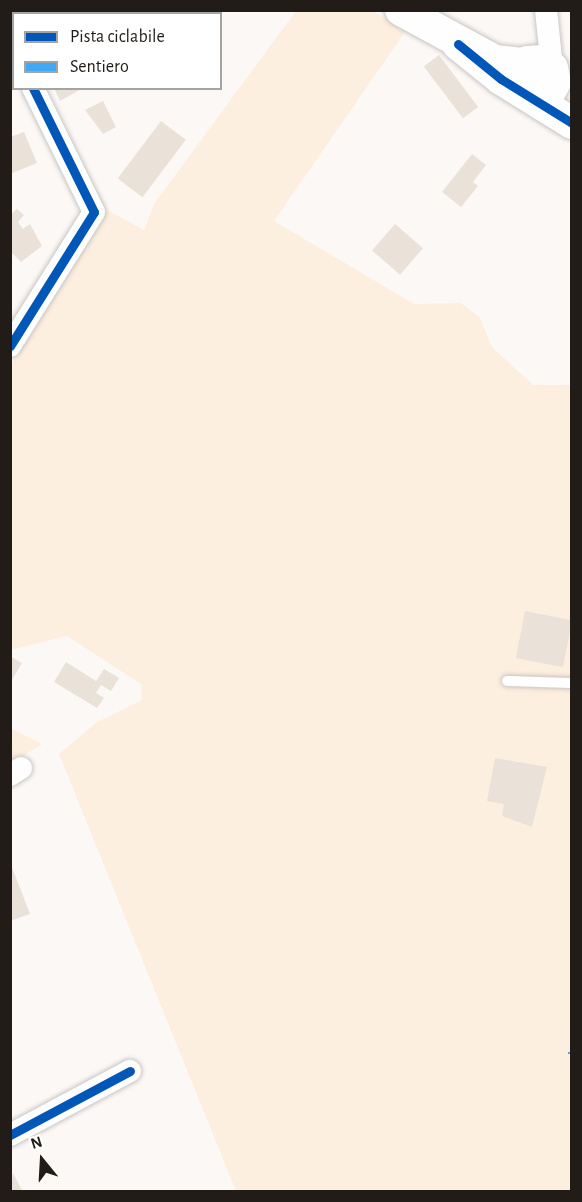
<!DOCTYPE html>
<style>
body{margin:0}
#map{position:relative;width:582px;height:1202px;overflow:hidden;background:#fbf8f6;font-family:"Alegreya Sans",sans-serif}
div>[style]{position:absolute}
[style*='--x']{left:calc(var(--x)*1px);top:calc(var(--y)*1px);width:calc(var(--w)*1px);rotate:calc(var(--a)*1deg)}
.green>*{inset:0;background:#fdefdf}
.building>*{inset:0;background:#eae2d9;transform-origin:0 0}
.roads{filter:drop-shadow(0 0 2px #c9c5c2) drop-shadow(0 0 2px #c9c5c2)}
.lane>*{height:10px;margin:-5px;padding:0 5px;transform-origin:5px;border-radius:5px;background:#fefefe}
.street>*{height:22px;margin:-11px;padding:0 11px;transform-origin:11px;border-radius:11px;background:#fefefe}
.secondary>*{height:32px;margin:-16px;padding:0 16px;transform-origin:16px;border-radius:16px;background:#fefefe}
.quiet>*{height:8px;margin-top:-4px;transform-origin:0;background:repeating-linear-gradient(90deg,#3fa9f5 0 15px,transparent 0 23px)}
.cycleway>*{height:9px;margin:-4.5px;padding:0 4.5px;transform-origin:4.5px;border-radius:4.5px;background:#0057b8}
span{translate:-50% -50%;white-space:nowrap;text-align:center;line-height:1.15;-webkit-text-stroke:6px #fff;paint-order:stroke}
.frame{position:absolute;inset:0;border:12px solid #211c17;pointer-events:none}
.legend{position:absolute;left:12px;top:12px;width:210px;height:78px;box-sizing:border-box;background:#fff;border:2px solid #a6a4a2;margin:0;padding:8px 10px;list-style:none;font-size:18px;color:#211c17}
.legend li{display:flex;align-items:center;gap:12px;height:30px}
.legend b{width:30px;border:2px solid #a6a4a2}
.north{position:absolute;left:12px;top:1130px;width:60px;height:60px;-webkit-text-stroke:4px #fff;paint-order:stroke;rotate:342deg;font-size:16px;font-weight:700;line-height:24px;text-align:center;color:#211c17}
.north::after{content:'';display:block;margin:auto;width:21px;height:27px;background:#211c17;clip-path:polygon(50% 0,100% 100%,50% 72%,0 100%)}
</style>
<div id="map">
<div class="green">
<i style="clip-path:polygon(296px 11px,372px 11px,407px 29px,274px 221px,414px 304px,461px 303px,480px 318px,492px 347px,533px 385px,571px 385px,571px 1191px,236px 1191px,59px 754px,97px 722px,142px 700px,141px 684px,67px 636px,11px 650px,10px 367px,107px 210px,144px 230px,154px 204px)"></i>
<i style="clip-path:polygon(10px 728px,42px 744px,11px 764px,10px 764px)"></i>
</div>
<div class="building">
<i style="clip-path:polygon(56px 10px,14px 14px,14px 28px,10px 22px,12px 10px)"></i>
<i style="left:439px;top:55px;width:65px;height:19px;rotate:53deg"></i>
<i style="clip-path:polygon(54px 88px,83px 88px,60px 101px)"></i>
<i style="clip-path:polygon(103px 101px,116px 127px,103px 134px,85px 110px)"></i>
<i style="left:161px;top:121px;width:31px;height:72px;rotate:37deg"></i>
<i style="clip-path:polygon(24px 132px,37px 163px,10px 174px,10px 137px)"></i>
<i style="clip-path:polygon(472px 154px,486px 165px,473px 182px,478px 186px,461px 207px,442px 192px)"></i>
<i style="clip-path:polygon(17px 209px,24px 215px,18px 222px,23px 229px,30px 224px,42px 246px,21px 262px,10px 251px,10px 215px)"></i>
<i style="left:395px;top:224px;width:37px;height:35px;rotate:41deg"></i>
<i style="left:525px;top:611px;width:48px;height:48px;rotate:11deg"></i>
<i style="clip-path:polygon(10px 656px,22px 663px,10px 683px)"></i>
<i style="clip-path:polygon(66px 662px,96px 681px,104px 669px,119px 678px,111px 691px,101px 685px,96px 693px,104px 698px,97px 708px,54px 682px)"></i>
<i style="clip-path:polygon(495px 758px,547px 767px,532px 827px,502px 816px,504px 804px,487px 801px)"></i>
<i style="clip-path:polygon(10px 862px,30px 914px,10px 921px)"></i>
<i style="clip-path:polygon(13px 1173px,23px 1192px,10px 1192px)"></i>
</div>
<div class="roads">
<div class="lane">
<i style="--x:507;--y:681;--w:65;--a:1.8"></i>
</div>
<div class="street">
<i style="--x:546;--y:10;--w:58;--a:84.1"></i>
<i style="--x:104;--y:14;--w:5;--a:-53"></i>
<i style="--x:10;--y:53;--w:4;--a:14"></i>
<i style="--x:10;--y:346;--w:158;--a:-57.9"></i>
<i style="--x:94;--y:212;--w:138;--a:-116.2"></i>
<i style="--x:10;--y:775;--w:13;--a:-32"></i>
<i style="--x:10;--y:1135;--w:136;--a:-28.1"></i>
</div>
<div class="secondary">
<i style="--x:401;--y:10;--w:107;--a:28.5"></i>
<i style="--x:495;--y:61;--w:30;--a:6"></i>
<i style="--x:458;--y:44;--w:55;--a:39.1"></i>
<i style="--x:501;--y:79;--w:84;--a:31.8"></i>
<i style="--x:517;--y:81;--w:22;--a:-60"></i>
<i style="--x:528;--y:62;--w:15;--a:-4"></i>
<i style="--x:543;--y:61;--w:11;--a:38"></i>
<i style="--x:552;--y:68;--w:14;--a:78"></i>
<i style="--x:555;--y:82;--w:10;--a:119"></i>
<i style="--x:550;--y:91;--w:21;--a:166"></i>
</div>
</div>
<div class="quiet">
<i style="--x:572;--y:1052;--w:2;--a:90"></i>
</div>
<div class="cycleway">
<i style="--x:458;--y:44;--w:55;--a:39.1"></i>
<i style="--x:501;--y:79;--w:84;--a:31.8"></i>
<i style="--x:10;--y:346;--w:158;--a:-57.9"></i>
<i style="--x:94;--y:212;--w:138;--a:-116.2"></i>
<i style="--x:10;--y:1135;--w:136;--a:-28.1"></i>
</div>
<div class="frame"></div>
<ul class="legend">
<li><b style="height:8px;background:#0057b8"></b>Pista ciclabile</li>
<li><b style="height:8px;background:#3fa9f5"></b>Sentiero</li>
</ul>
<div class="north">N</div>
</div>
